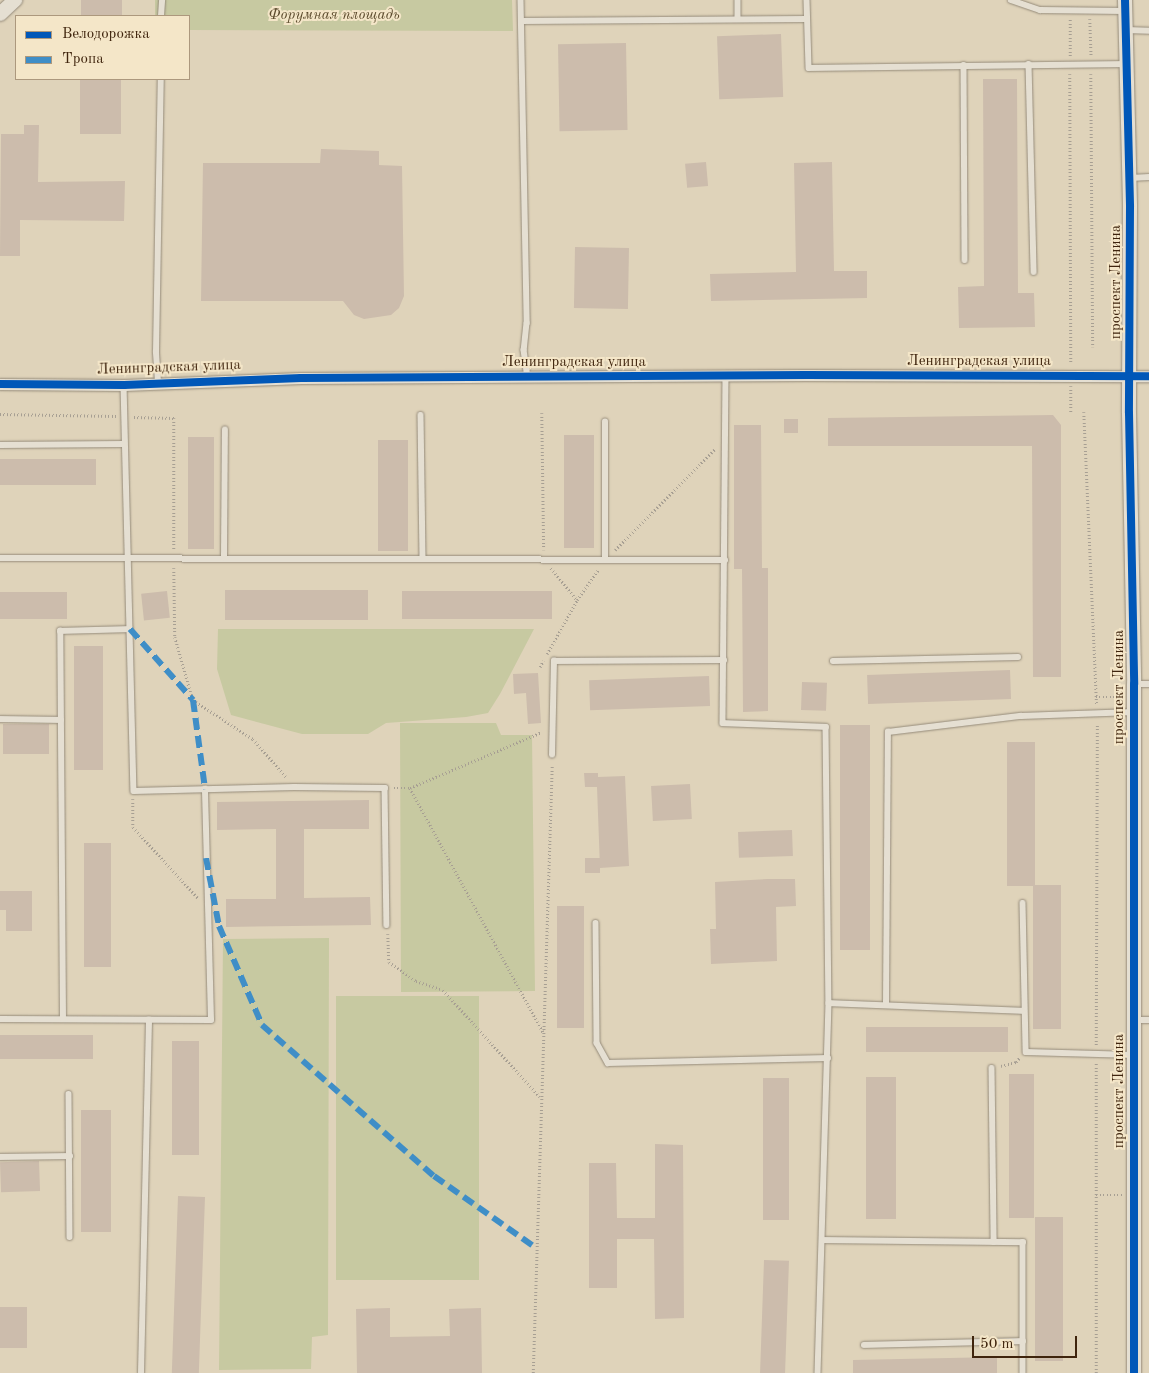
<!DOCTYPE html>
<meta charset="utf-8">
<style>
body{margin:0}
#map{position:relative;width:1149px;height:1373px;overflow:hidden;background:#dfd3ba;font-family:"Old Standard TT",serif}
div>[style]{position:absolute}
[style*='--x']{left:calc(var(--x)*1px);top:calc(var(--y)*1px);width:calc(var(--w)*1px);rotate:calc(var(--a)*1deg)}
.green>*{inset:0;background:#c7c9a1;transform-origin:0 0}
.building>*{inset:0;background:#ccbcac;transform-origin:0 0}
.path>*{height:2.5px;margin-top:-1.25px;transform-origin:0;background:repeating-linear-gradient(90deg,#a79f93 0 1px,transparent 0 3.5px)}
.roads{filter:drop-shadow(0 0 1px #958b7a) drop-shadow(0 0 1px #958b7a)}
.service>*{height:5.5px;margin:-2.75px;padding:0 2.75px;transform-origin:2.75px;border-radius:2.75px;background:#e5dfd2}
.minor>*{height:11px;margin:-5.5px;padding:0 5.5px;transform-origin:5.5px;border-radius:5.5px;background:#e5dfd2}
.tertiary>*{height:14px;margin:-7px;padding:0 7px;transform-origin:7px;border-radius:7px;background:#e5dfd2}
.quiet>*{height:6px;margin-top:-3px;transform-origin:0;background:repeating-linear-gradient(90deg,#3f8ec7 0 12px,transparent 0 18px)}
.cycleway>*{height:8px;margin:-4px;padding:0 4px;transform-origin:4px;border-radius:4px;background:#0057b8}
span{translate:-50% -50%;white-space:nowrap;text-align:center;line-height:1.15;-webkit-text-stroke:4px #f4e6c8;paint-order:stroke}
.park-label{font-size:15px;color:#5c4b2d;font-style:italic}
.street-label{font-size:15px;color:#3f240d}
.legend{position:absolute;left:15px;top:15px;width:175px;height:65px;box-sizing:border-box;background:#f4e6c8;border:1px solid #ac987d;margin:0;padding:6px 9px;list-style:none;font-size:15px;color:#3f240d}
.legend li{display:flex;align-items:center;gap:10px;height:25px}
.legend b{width:25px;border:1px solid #ac987d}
.scale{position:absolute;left:972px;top:1336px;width:105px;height:22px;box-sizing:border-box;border:2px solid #3f240d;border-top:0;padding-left:6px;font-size:15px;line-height:18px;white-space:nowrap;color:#3f240d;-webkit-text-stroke:4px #f4e6c8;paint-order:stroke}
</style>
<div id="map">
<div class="green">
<i style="clip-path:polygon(155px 0,512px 0,513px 31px,189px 30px,189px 16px,155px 16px)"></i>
<i style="clip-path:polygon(218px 629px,534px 629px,500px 694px,488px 713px,466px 717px,386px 723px,368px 734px,302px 734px,231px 715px,217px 669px)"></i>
<i style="clip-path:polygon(400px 723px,496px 723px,501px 735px,532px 735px,535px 991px,401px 992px)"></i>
<i style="clip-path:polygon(329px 938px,328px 1335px,312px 1337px,311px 1369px,219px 1370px,223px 939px)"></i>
<i style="left:336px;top:996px;width:143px;height:284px"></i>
</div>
<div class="building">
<i style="left:81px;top:0;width:41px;height:16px"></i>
<i style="left:781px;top:34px;width:63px;height:64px;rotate:88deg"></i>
<i style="left:626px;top:43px;width:87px;height:68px;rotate:89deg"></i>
<i style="left:80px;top:79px;width:41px;height:55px"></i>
<i style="clip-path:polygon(983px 79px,1017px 79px,1018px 293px,1034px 293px,1035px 327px,959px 328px,958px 287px,984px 286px)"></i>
<i style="clip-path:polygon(24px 125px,39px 125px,38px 182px,125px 181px,124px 221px,20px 220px,20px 256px,0 256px,1px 134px,24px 134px)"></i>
<i style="clip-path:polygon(321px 149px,379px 151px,379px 165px,402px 166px,404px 296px,399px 308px,391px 315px,364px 319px,354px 315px,343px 301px,201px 301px,203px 163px,320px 163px)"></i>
<i style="left:706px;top:162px;width:24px;height:21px;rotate:85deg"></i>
<i style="clip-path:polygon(832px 162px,834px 271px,867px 271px,867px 298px,711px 301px,710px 274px,796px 272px,794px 163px)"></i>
<i style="left:575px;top:247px;width:54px;height:61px;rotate:1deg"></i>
<i style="clip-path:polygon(1053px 415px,1061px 425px,1061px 677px,1033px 677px,1032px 446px,828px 446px,828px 418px)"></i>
<i style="left:784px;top:419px;width:14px;height:14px"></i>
<i style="clip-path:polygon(734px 425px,761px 425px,762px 568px,768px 568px,768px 711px,743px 712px,742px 569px,734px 569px)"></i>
<i style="left:564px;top:435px;width:30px;height:113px"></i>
<i style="left:214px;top:437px;width:112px;height:26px;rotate:90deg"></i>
<i style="left:378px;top:440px;width:30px;height:111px"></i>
<i style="left:0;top:459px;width:96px;height:26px"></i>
<i style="left:368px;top:590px;width:30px;height:143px;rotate:90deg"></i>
<i style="left:167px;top:591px;width:27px;height:26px;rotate:84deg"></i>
<i style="left:552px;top:591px;width:28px;height:150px;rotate:90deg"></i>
<i style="left:0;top:592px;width:67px;height:27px"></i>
<i style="left:74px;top:646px;width:29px;height:124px"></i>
<i style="left:1010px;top:670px;width:29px;height:143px;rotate:88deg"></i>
<i style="clip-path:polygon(538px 673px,541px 723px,528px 724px,526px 693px,514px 694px,513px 674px)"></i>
<i style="left:709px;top:676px;width:30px;height:120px;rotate:88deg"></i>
<i style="left:802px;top:682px;width:25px;height:28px;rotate:2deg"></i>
<i style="left:3px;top:724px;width:46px;height:30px"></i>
<i style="left:840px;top:725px;width:30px;height:225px"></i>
<i style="left:1007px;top:742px;width:28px;height:144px"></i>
<i style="clip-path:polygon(584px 773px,598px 773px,598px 777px,625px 776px,629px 866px,600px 868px,597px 787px,585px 787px)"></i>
<i style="left:690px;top:784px;width:35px;height:39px;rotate:87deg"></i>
<i style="clip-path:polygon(369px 800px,369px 829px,304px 829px,304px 898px,370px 897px,371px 925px,226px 927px,226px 899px,276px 899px,276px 829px,217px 830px,217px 802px)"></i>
<i style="left:792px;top:830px;width:26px;height:54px;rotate:88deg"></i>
<i style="left:84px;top:843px;width:27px;height:124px"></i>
<i style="left:585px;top:858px;width:15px;height:15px"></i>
<i style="clip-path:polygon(768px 879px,795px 879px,796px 906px,776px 907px,777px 961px,711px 964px,710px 929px,716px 929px,715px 882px)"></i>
<i style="left:1033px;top:885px;width:28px;height:144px"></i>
<i style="clip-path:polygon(0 891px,32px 891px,32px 931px,6px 931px,6px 910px,0 910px)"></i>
<i style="left:557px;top:906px;width:27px;height:122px"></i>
<i style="left:1008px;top:1027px;width:25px;height:142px;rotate:90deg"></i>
<i style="left:0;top:1035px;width:93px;height:24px"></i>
<i style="left:172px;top:1041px;width:27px;height:114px"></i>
<i style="left:1009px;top:1074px;width:25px;height:144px"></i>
<i style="left:896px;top:1077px;width:142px;height:30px;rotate:90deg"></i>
<i style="left:763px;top:1078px;width:26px;height:142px"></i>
<i style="left:81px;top:1110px;width:30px;height:122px"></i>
<i style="clip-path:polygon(655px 1144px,683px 1145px,684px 1318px,655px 1319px,654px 1239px,617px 1239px,617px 1288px,589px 1288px,589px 1163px,616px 1163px,617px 1218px,655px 1218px)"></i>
<i style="left:39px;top:1161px;width:30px;height:39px;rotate:88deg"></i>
<i style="left:178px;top:1196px;width:27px;height:177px;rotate:2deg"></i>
<i style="left:1063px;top:1217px;width:144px;height:28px;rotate:90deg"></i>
<i style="left:764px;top:1260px;width:25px;height:113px;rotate:2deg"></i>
<i style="left:0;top:1307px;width:27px;height:41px"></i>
<i style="clip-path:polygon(390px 1308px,390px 1337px,450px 1336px,449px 1309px,481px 1308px,482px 1373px,357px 1373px,356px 1309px)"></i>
<i style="clip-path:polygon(997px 1357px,997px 1373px,853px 1373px,853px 1360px)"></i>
</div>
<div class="path">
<i style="--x:1090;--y:19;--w:37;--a:88"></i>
<i style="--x:1070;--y:56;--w:37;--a:-90"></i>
<i style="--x:1070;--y:74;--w:289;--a:89.8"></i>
<i style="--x:1091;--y:74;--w:273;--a:89.6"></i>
<i style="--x:1071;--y:386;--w:26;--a:90"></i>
<i style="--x:1084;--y:412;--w:293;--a:87.5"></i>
<i style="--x:542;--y:413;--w:137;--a:89.2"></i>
<i style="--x:0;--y:414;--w:116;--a:1"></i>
<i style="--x:134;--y:417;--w:40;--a:1.4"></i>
<i style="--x:174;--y:418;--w:132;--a:90"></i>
<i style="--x:615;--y:550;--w:142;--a:-45.3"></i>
<i style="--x:174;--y:568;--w:69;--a:89.2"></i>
<i style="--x:175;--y:637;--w:66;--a:74.1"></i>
<i style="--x:193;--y:700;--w:72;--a:33"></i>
<i style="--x:253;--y:739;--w:52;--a:48.9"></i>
<i style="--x:551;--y:568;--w:41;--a:50.9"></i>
<i style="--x:577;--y:600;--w:38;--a:-55"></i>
<i style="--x:547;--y:654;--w:62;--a:-60.9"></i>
<i style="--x:540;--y:667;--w:7;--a:-63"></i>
<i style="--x:1096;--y:697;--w:24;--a:0"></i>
<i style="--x:394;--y:788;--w:16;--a:0"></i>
<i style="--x:410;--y:788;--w:278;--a:61.4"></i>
<i style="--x:410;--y:788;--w:143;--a:-23"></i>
<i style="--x:133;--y:799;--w:28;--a:90"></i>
<i style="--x:133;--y:827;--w:96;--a:47.5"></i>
<i style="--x:388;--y:934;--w:28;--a:88"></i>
<i style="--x:389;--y:962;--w:33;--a:35"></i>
<i style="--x:416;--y:981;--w:28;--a:18"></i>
<i style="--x:443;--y:990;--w:144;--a:47.8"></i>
<i style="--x:1096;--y:1045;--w:322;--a:-89.8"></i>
<i style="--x:1001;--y:1066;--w:16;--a:-15"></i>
<i style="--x:1016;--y:1062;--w:6;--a:-51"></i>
<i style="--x:1096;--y:1195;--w:26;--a:0"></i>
<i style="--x:533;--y:1373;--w:608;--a:-88.21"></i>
<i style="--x:1096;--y:1373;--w:310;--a:-90"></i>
</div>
<div class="roads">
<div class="service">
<i style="--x:521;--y:0;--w:323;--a:88.9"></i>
<i style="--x:527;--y:323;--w:27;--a:96"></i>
<i style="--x:524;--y:350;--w:27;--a:82"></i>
<i style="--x:738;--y:0;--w:19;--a:90"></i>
<i style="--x:807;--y:0;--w:68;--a:88.3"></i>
<i style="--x:809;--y:68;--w:317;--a:-0.7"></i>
<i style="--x:1011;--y:0;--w:31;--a:19"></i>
<i style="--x:1040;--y:10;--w:85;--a:0.7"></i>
<i style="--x:161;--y:16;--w:16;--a:-86"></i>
<i style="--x:521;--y:21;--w:286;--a:-0.4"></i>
<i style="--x:1126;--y:30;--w:23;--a:2"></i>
<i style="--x:1029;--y:64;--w:208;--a:88.6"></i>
<i style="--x:964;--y:65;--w:195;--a:89.7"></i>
<i style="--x:1130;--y:178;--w:19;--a:-3"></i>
<i style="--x:726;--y:376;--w:347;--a:90.5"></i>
<i style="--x:723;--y:723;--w:103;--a:2.2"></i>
<i style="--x:826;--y:727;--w:276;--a:89.4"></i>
<i style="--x:829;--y:1003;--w:370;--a:91.7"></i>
<i style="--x:158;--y:382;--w:30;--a:-94"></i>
<i style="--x:156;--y:352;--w:273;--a:-89"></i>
<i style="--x:124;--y:385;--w:406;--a:88.6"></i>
<i style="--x:134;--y:791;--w:160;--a:-1.4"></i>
<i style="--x:294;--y:787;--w:91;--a:0.6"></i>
<i style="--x:385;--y:788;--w:137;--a:89.2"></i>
<i style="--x:421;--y:415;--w:143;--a:89.2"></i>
<i style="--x:0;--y:445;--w:124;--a:-0.5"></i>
<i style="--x:0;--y:558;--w:725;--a:0.16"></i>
<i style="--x:224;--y:558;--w:128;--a:-89.6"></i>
<i style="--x:605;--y:560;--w:138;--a:-90"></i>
<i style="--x:833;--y:661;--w:185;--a:-1.2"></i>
<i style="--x:1134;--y:684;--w:15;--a:0"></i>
<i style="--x:0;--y:719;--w:61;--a:0.9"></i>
<i style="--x:552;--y:755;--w:94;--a:-88.8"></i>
<i style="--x:554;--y:661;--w:170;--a:-0.3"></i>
<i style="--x:1023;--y:903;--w:149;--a:88.8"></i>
<i style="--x:1026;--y:1052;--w:108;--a:1.6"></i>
<i style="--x:596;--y:923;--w:120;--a:89.5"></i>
<i style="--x:597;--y:1043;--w:23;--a:61"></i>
<i style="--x:608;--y:1063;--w:220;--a:-1.3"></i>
<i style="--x:829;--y:1003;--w:195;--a:2.3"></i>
<i style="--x:886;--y:1005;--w:273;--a:-89.6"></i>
<i style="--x:888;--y:732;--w:134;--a:-6.9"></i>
<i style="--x:1021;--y:716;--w:113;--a:-2"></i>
<i style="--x:0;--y:1019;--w:211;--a:0.3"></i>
<i style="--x:211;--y:1020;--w:231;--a:-91.5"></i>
<i style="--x:63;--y:1019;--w:388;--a:-90.4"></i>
<i style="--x:60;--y:631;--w:70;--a:-1.6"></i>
<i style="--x:1134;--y:1020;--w:15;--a:0"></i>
<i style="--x:992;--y:1068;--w:174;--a:89.3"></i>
<i style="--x:69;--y:1094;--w:143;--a:89.6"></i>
<i style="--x:0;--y:1157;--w:70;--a:-0.8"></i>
<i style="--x:822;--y:1240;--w:201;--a:0.6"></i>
<i style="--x:1023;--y:1242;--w:131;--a:90"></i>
<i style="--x:864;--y:1345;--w:159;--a:-1.4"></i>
<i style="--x:141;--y:1373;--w:353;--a:-88.7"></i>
</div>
<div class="minor">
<i style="--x:0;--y:384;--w:124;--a:0.5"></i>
<i style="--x:124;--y:385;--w:177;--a:-2.3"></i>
<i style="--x:301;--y:378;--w:505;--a:-0.34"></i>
<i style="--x:806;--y:375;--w:343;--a:0.2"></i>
</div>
<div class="tertiary">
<i style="--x:1125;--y:0;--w:207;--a:88.6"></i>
<i style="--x:1130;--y:207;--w:206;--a:90.3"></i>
<i style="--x:1129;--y:413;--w:271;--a:88.9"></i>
<i style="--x:1134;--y:684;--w:689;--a:90"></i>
<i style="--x:0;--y:14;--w:21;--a:-43"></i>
</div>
</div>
<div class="quiet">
<i style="--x:130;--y:629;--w:95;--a:48.4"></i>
<i style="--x:193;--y:700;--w:90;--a:82.3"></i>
<i style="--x:206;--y:858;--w:69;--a:79.2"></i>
<i style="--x:219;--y:926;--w:108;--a:66.5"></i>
<i style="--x:262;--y:1025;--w:229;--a:41.3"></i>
<i style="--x:434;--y:1176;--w:125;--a:35.2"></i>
</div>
<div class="cycleway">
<i style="--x:1125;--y:0;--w:207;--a:88.6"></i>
<i style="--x:1130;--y:207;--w:206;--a:90.3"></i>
<i style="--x:1129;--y:413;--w:271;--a:88.9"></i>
<i style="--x:1134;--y:684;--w:689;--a:90"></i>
<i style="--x:0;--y:384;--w:124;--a:0.5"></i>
<i style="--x:124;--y:385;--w:177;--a:-2.3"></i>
<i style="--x:301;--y:378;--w:505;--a:-0.34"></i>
<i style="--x:806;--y:375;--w:343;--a:0.2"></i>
</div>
<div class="park-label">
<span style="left:334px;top:16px">Форумная площадь</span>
</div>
<div class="street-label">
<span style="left:1117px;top:282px;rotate:-90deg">проспект Ленина</span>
<span style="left:979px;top:362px">Ленинградская улица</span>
<span style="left:574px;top:363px">Ленинградская улица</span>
<span style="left:169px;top:368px;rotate:-2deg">Ленинградская улица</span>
<span style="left:1120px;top:687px;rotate:-90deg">проспект Ленина</span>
<span style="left:1120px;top:1091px;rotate:-90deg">проспект Ленина</span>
</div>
<ul class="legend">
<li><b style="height:6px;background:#0057b8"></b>Велодорожка</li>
<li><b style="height:6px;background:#3f8ec7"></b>Тропа</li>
</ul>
<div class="scale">50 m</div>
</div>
